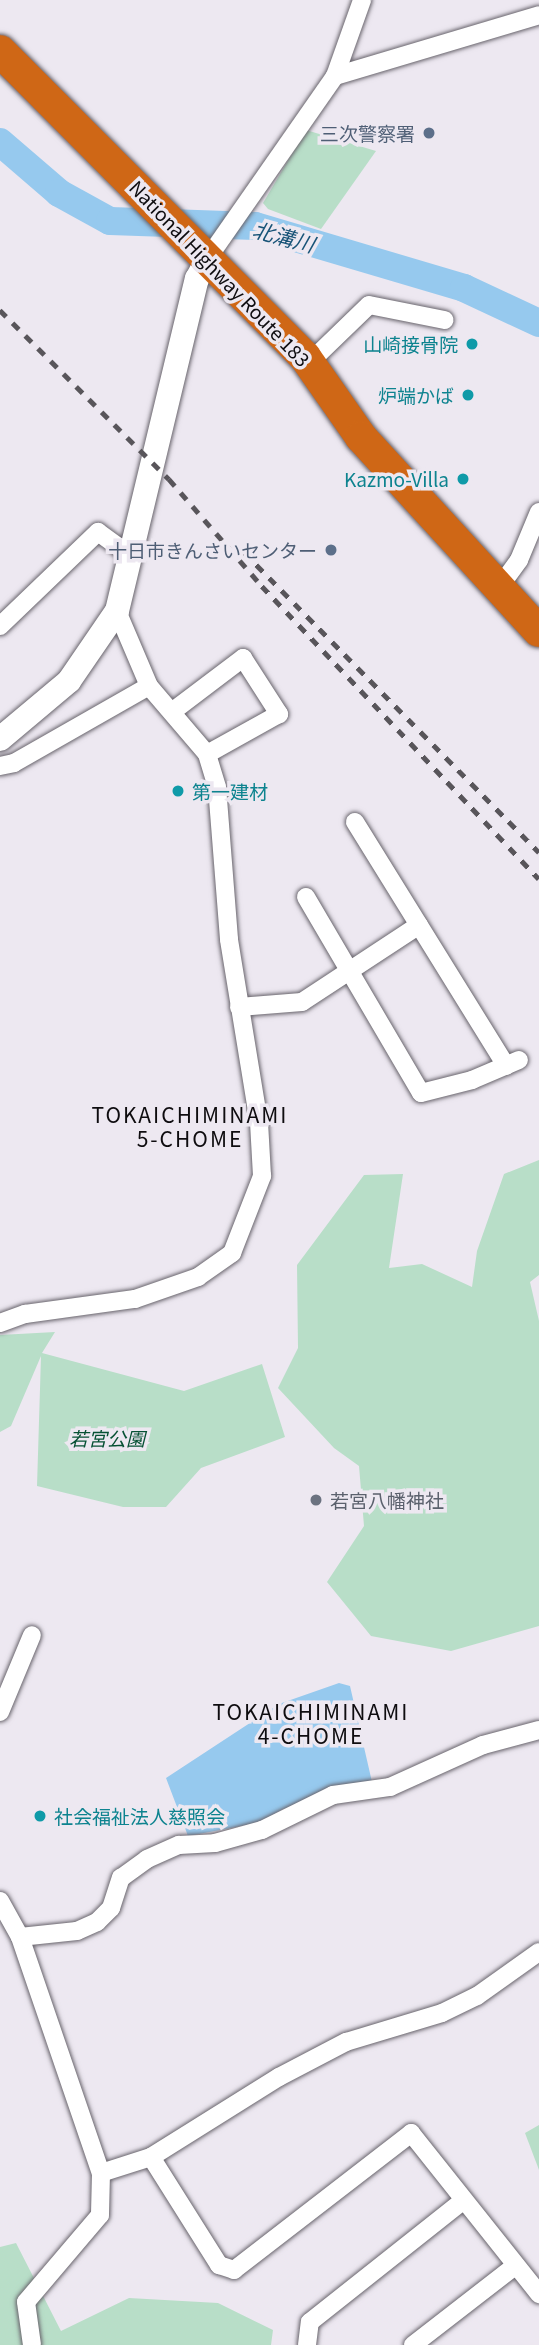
<!DOCTYPE html>
<meta charset="utf-8">
<style>
body{margin:0}
#map{position:relative;width:539px;height:2345px;overflow:hidden;background:#ede8f1;font-family:Georgia,"Noto Sans JP",serif}
div>[style]{position:absolute}
[style*='--x']{left:calc(var(--x)*1px);top:calc(var(--y)*1px);width:calc(var(--w)*1px);rotate:calc(var(--a)*1deg)}
.green>*{inset:0;background:#b8dec8}
.water>*{inset:0;background:#96c9ee}
.river>*{height:28px;margin:-14px;padding:0 14px;transform-origin:14px;border-radius:14px;background:#96c9ee}
.roads{filter:drop-shadow(0 0 2px #68646c) drop-shadow(0 0 2px #68646c)}
.street>*{height:18px;margin:-9px;padding:0 9px;transform-origin:9px;border-radius:9px;background:#fff}
.secondary>*{height:24px;margin:-12px;padding:0 12px;transform-origin:12px;border-radius:12px;background:#fff}
.highway>*{height:32px;margin:-16px;padding:0 16px;transform-origin:16px;border-radius:16px;background:#cf6716}
.rail>*{height:4.5px;margin-top:-2.25px;transform-origin:0;background:repeating-linear-gradient(90deg,#58555a 0 9px,transparent 0 18px)}
.dots>*{width:19px;height:19px;translate:-50% -50%;box-sizing:border-box;border:4px solid #ede8f1;border-radius:50%}
span{translate:-50% -50%;white-space:nowrap;text-align:center;line-height:1.15;-webkit-text-stroke:7px #ede8f1;paint-order:stroke}
.service-label{font-size:19px;color:#4e5e75}
.right{translate:-100% -50%;text-align:right}
.street-label{font-size:19px;color:#0e0c0f}
.culture-label{font-size:19px;color:#0d838f}
.left{translate:0 -50%;text-align:left}
.park-label{font-size:19px;color:#075134;font-style:italic}
.worship-label{font-size:19px;color:#5b616d}
.water-label{font-size:21px;color:#195478;font-style:italic}
.neighbourhood-label{font-size:21px;color:#0e0c0f;letter-spacing:2px}
</style>
<div id="map">
<div class="green">
<i style="clip-path:polygon(306px 130px,376px 151px,321px 229px,268px 209px,263px 203px)"></i>
<i style="clip-path:polygon(539px 1160px,539px 1275px,530px 1282px,539px 1321px,539px 1626px,451px 1651px,371px 1636px,327px 1582px,364px 1526px,359px 1466px,334px 1448px,278px 1388px,298px 1348px,297px 1265px,364px 1175px,403px 1174px,389px 1268px,422px 1264px,472px 1287px,477px 1251px,504px 1174px)"></i>
<i style="clip-path:polygon(55px 1332px,42px 1353px,184px 1391px,262px 1364px,285px 1437px,201px 1468px,166px 1507px,123px 1507px,37px 1486px,41px 1356px,11px 1426px,0 1432px,0 1335px)"></i>
<i style="clip-path:polygon(539px 2125px,539px 2170px,525px 2133px)"></i>
<i style="clip-path:polygon(16px 2243px,61px 2331px,129px 2298px,218px 2303px,273px 2330px,271px 2345px,0 2345px,0 2247px)"></i>
</div>
<div class="water">
<i style="clip-path:polygon(339px 1683px,350px 1686px,372px 1782px,283px 1809px,262px 1822px,188px 1836px,166px 1778px,279px 1704px)"></i>
</div>
<div class="river">
<i style="--x:0;--y:142;--w:78;--a:40.8"></i>
<i style="--x:59;--y:193;--w:58;--a:28.8"></i>
<i style="--x:110;--y:221;--w:145;--a:2"></i>
<i style="--x:255;--y:226;--w:218;--a:16.5"></i>
<i style="--x:464;--y:288;--w:83;--a:25"></i>
</div>
<div class="roads">
<div class="street">
<i style="--x:335;--y:76;--w:213;--a:-16.6"></i>
<i style="--x:208;--y:258;--w:222;--a:-55.1"></i>
<i style="--x:335;--y:76;--w:81;--a:-70.4"></i>
<i style="--x:309;--y:363;--w:83;--a:-44"></i>
<i style="--x:369;--y:305;--w:77;--a:11.2"></i>
<i style="--x:498;--y:589;--w:36;--a:-54"></i>
<i style="--x:519;--y:560;--w:52;--a:-67.4"></i>
<i style="--x:0;--y:626;--w:136;--a:-43.8"></i>
<i style="--x:98;--y:532;--w:39;--a:36"></i>
<i style="--x:173;--y:711;--w:88;--a:-37.1"></i>
<i style="--x:243;--y:658;--w:67;--a:57.3"></i>
<i style="--x:279;--y:714;--w:82;--a:150.9"></i>
<i style="--x:0;--y:766;--w:14;--a:-12"></i>
<i style="--x:14;--y:763;--w:155;--a:-29.7"></i>
<i style="--x:355;--y:822;--w:287;--a:58.2"></i>
<i style="--x:306;--y:897;--w:227;--a:59.6"></i>
<i style="--x:421;--y:1093;--w:53;--a:-14.3"></i>
<i style="--x:472;--y:1080;--w:51;--a:-23.1"></i>
<i style="--x:239;--y:1007;--w:63;--a:-4.5"></i>
<i style="--x:302;--y:1002;--w:140;--a:-33.3"></i>
<i style="--x:0;--y:1323;--w:27;--a:-20"></i>
<i style="--x:25;--y:1314;--w:111;--a:-7.8"></i>
<i style="--x:135;--y:1299;--w:67;--a:-19.2"></i>
<i style="--x:198;--y:1277;--w:42;--a:-35.2"></i>
<i style="--x:232;--y:1253;--w:83;--a:-68.7"></i>
<i style="--x:262;--y:1176;--w:53;--a:-93.2"></i>
<i style="--x:259;--y:1123;--w:186;--a:-99.3"></i>
<i style="--x:229;--y:939;--w:152;--a:-94.5"></i>
<i style="--x:217;--y:787;--w:34;--a:-107"></i>
<i style="--x:207;--y:754;--w:89;--a:-130.5"></i>
<i style="--x:149;--y:686;--w:82;--a:-113.1"></i>
<i style="--x:0;--y:1712;--w:83;--a:-67.4"></i>
<i style="--x:0;--y:1901;--w:41;--a:60.9"></i>
<i style="--x:20;--y:1937;--w:250;--a:71.1"></i>
<i style="--x:101;--y:2173;--w:42;--a:91.4"></i>
<i style="--x:100;--y:2215;--w:114;--a:130.4"></i>
<i style="--x:26;--y:2302;--w:43;--a:82.1"></i>
<i style="--x:20;--y:1937;--w:57;--a:-6"></i>
<i style="--x:77;--y:1931;--w:22;--a:-24"></i>
<i style="--x:97;--y:1922;--w:20;--a:-45"></i>
<i style="--x:111;--y:1908;--w:32;--a:-72"></i>
<i style="--x:121;--y:1878;--w:32;--a:-36"></i>
<i style="--x:147;--y:1859;--w:35;--a:-24"></i>
<i style="--x:179;--y:1845;--w:36;--a:-3"></i>
<i style="--x:215;--y:1843;--w:49;--a:-15.5"></i>
<i style="--x:262;--y:1830;--w:79;--a:-26.2"></i>
<i style="--x:333;--y:1795;--w:58;--a:-8"></i>
<i style="--x:390;--y:1787;--w:102;--a:-24.3"></i>
<i style="--x:483;--y:1745;--w:58;--a:-15"></i>
<i style="--x:151;--y:2157;--w:128;--a:57.8"></i>
<i style="--x:219;--y:2265;--w:16;--a:18"></i>
<i style="--x:234;--y:2270;--w:224;--a:-37.7"></i>
<i style="--x:411;--y:2133;--w:206;--a:51.5"></i>
<i style="--x:101;--y:2173;--w:52;--a:-17.7"></i>
<i style="--x:151;--y:2157;--w:151;--a:-32"></i>
<i style="--x:279;--y:2077;--w:76;--a:-27.6"></i>
<i style="--x:346;--y:2042;--w:100;--a:-16.8"></i>
<i style="--x:442;--y:2013;--w:39;--a:-26"></i>
<i style="--x:477;--y:1996;--w:76;--a:-35.4"></i>
<i style="--x:307;--y:2345;--w:23;--a:-83"></i>
<i style="--x:310;--y:2322;--w:196;--a:-38.4"></i>
<i style="--x:413;--y:2345;--w:130;--a:-37.8"></i>
</div>
<div class="secondary">
<i style="--x:0;--y:739;--w:90;--a:-40"></i>
<i style="--x:69;--y:681;--w:85;--a:-55.6"></i>
<i style="--x:117;--y:611;--w:342;--a:-76.5"></i>
<i style="--x:197;--y:279;--w:24;--a:-62"></i>
</div>
<div class="highway">
<i style="--x:0;--y:51;--w:432;--a:45.1"></i>
<i style="--x:305;--y:357;--w:98;--a:55"></i>
<i style="--x:361;--y:437;--w:263;--a:47.5"></i>
</div>
</div>
<div class="rail">
<i style="--x:0;--y:310;--w:239;--a:45"></i>
<i style="--x:169;--y:479;--w:142;--a:49"></i>
<i style="--x:262;--y:586;--w:403;--a:46.6"></i>
<i style="--x:244;--y:552;--w:421;--a:45.5"></i>
</div>
<div class="dots">
<i style="left:429px;top:133px;background:#5c6f8a"></i>
<i style="left:472px;top:344px;background:#0f9aa8"></i>
<i style="left:468px;top:395px;background:#0f9aa8"></i>
<i style="left:463px;top:479px;background:#0f9aa8"></i>
<i style="left:331px;top:550px;background:#5c6f8a"></i>
<i style="left:178px;top:791px;background:#0f9aa8"></i>
<i style="left:316px;top:1500px;background:#6b7280"></i>
<i style="left:40px;top:1816px;background:#0f9aa8"></i>
</div>
<div class="service-label">
<span class="right" style="left:415px;top:133px">三次警察署</span>
<span class="right" style="left:317px;top:550px">十日市きんさいセンター</span>
</div>
<div class="street-label">
<span style="left:220px;top:273px;rotate:46deg">National Highway Route 183</span>
</div>
<div class="culture-label">
<span class="right" style="left:458px;top:344px">山崎接骨院</span>
<span class="right" style="left:454px;top:395px">炉端かば</span>
<span class="right" style="left:449px;top:479px">Kazmo-Villa</span>
<span class="left" style="left:192px;top:791px">第一建材</span>
<span class="left" style="left:54px;top:1816px">社会福祉法人慈照会</span>
</div>
<div class="park-label">
<span style="left:107px;top:1438px">若宮公園</span>
</div>
<div class="worship-label">
<span class="left" style="left:330px;top:1500px">若宮八幡神社</span>
</div>
<div class="water-label">
<span style="left:284px;top:236px;rotate:15deg">北溝川</span>
</div>
<div class="neighbourhood-label">
<span style="left:190px;top:1126px">TOKAICHIMINAMI<br>5-CHOME</span>
<span style="left:311px;top:1723px">TOKAICHIMINAMI<br>4-CHOME</span>
</div>
</div>
